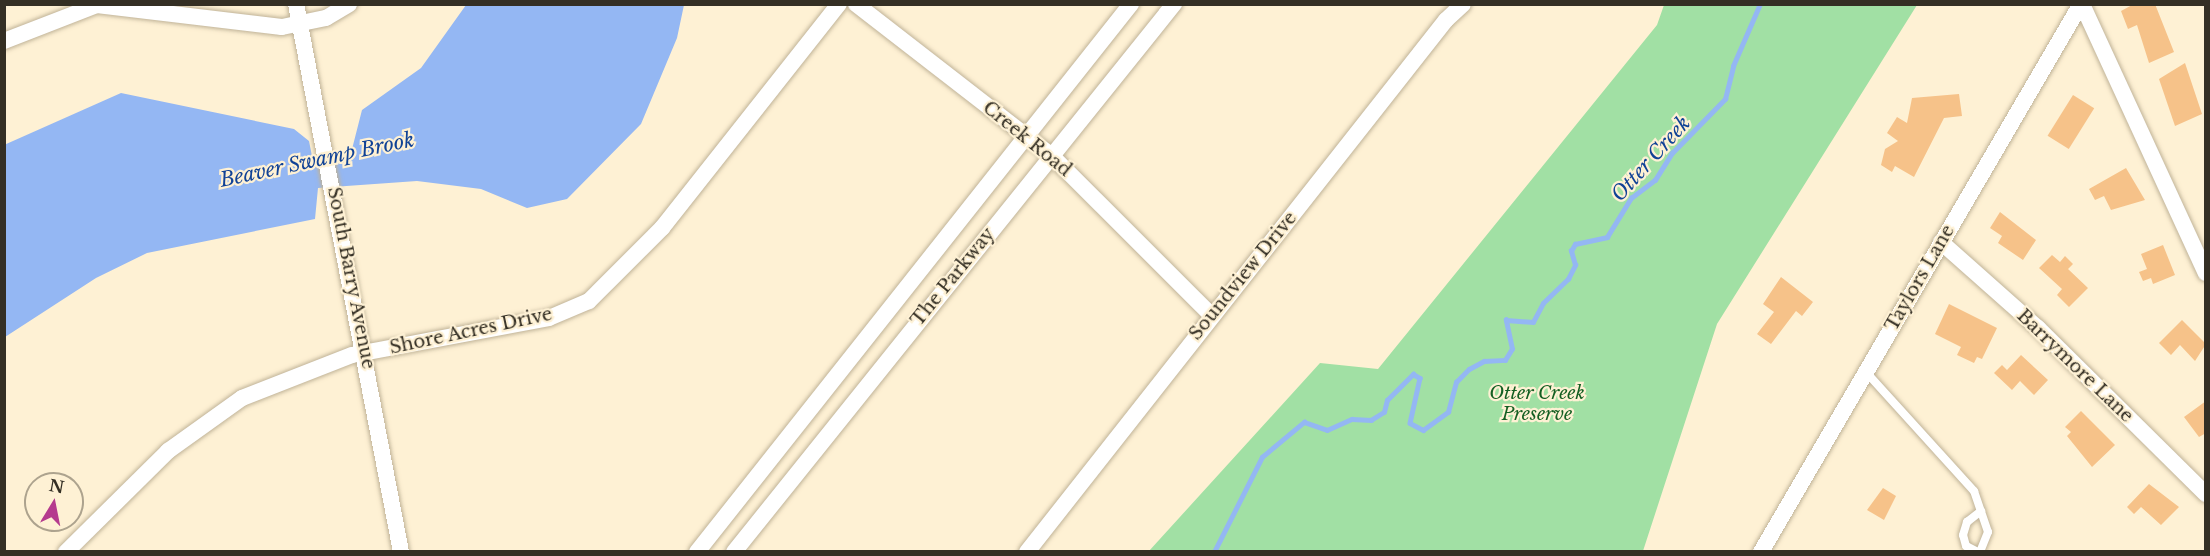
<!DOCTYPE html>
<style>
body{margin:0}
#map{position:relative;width:2210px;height:556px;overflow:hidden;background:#fef1d4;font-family:"Libre Baskerville",serif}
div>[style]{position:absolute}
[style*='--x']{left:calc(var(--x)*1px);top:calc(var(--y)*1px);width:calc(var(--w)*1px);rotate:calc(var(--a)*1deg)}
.green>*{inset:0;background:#a1e0a4}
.water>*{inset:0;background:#94b7f3}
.stream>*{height:4.5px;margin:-2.25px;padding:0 2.25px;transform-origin:2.25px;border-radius:2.25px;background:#94b7f3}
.building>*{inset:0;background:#f6c289;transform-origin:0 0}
.roads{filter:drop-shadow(0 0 2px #c0b398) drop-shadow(0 0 2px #c0b398)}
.lane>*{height:8px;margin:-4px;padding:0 4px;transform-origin:4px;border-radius:4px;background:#fff}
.street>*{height:16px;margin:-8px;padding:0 8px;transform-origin:8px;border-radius:8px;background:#fff}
span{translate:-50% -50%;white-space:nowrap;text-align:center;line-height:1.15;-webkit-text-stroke:4.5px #fef1d4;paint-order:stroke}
.street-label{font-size:18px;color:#342f24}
.park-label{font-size:18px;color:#145f22;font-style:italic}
.water-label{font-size:20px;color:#104296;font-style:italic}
.frame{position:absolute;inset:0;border:6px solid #342f24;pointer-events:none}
.north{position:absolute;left:24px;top:472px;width:60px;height:60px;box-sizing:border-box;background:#fef1d4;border:2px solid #ada38e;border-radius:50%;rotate:10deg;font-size:16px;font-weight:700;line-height:24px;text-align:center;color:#342f24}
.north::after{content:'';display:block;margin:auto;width:21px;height:27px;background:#b53b8e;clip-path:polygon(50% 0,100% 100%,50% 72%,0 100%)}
</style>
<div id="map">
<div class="green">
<i style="clip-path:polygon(1664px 5px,1917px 5px,1717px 324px,1643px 551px,1149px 551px,1320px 363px,1378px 369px,1657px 25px)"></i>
</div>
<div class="water">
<i style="clip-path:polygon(466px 5px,684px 5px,677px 38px,641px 124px,567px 199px,527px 208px,481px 189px,417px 181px,318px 188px,315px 219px,147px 253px,96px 278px,5px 337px,4px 145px,121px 93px,294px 129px,309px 141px,314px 166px,350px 157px,362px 110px,421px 68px)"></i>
</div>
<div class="stream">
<i style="--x:1214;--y:552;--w:106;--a:-63.2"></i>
<i style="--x:1262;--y:457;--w:55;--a:-39.8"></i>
<i style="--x:1304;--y:422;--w:24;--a:19"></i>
<i style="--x:1327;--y:430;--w:27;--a:-24"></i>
<i style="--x:1352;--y:419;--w:19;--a:3"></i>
<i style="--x:1371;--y:420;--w:15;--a:-32"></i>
<i style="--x:1384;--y:412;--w:12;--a:-76"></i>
<i style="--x:1387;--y:400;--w:37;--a:-45"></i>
<i style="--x:1413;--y:374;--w:8;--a:30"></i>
<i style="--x:1420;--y:378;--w:46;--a:102.5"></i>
<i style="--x:1410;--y:423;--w:15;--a:28"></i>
<i style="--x:1423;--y:430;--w:31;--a:-36"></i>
<i style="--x:1448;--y:412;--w:31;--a:-75"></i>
<i style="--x:1456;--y:382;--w:18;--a:-45"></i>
<i style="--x:1469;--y:369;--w:17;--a:-28"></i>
<i style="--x:1484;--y:361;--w:21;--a:-3"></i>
<i style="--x:1505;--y:360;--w:13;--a:-58"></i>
<i style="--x:1512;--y:349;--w:30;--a:-102"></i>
<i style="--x:1506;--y:320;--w:27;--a:4"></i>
<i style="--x:1533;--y:322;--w:21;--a:-62"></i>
<i style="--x:1543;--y:303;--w:35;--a:-44"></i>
<i style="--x:1568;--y:279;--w:16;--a:-63"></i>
<i style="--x:1575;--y:265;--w:15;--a:-106"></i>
<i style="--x:1571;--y:251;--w:8;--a:-60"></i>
<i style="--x:1575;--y:244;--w:33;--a:-12"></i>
<i style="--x:1607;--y:237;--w:46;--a:-58.4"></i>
<i style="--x:1631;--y:198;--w:30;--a:-37"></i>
<i style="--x:1655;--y:180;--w:32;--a:-58"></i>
<i style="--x:1672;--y:153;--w:76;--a:-45.5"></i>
<i style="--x:1725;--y:99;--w:34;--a:-76"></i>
<i style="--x:1733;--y:66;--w:68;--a:-66.5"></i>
</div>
<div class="building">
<i style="clip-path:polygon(2134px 4px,2155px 4px,2174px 52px,2149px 63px,2137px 25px,2128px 29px,2121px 11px)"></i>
<i style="clip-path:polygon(2185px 63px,2202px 114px,2175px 126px,2159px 79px)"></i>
<i style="clip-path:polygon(1959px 94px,1962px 116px,1944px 118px,1914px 177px,1895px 166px,1892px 172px,1881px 165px,1885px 149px,1898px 141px,1887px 133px,1897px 117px,1907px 123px,1912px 98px)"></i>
<i style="left:2073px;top:95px;width:25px;height:48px;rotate:32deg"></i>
<i style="clip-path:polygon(2126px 168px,2145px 200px,2111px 210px,2104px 196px,2095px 200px,2089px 189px)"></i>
<i style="clip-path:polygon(2000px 212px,2036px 240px,2023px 260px,1998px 243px,2002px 236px,1990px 228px)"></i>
<i style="clip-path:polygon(2163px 245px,2175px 275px,2153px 284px,2151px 278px,2143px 281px,2139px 272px,2147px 269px,2141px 254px)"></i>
<i style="clip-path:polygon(2052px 255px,2060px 262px,2065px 256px,2073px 264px,2068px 269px,2088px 288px,2069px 307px,2057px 295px,2062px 289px,2039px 268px)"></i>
<i style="clip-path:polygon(1781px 277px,1813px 302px,1802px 316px,1796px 311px,1771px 344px,1757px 334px,1774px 312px,1763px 304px)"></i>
<i style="clip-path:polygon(1949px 304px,1997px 328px,1982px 359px,1977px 357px,1974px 363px,1957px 355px,1961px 347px,1935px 334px)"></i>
<i style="clip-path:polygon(2182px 320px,2206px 344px,2195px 361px,2180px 345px,2171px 355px,2159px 343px)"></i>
<i style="clip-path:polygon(2021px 355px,2048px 380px,2034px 395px,2020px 381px,2012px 390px,1994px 373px,2002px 365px,2007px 370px)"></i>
<i style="clip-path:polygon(2206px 401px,2206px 433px,2199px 437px,2184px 417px)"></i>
<i style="clip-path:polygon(2081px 411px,2115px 445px,2092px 467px,2067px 436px,2071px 432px,2065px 427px)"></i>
<i style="clip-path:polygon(2149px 484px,2179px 507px,2161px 525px,2141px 507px,2134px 514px,2127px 507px)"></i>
<i style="clip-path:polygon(1883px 488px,1896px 496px,1884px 520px,1867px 510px)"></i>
</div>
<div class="roads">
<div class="lane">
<i style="--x:1866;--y:372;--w:161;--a:47.8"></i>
<i style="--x:1974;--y:491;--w:43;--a:71.1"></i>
<i style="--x:1988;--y:532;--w:22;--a:112"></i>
<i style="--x:1978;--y:552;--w:13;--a:-153"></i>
<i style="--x:1966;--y:546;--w:11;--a:-105"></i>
<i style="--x:1963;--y:535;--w:14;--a:-73"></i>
<i style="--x:1967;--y:522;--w:18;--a:-38"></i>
</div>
<div class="street">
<i style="--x:296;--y:4;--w:558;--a:79.15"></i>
<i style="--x:856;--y:4;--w:247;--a:37.8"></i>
<i style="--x:1051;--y:155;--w:226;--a:45"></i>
<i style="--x:2082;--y:4;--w:296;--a:65.3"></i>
<i style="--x:4;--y:41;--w:100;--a:-21.2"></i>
<i style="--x:97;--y:5;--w:186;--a:6.8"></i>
<i style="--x:282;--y:27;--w:45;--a:-11.6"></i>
<i style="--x:326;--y:18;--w:27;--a:-31"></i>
<i style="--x:1941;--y:242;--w:130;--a:41.6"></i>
<i style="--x:2038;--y:328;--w:236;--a:44.7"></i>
<i style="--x:66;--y:552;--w:144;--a:-44.7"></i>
<i style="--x:168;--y:451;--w:91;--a:-35.6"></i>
<i style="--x:242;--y:398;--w:118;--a:-21.4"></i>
<i style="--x:352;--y:355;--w:200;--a:-10.6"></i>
<i style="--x:549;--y:318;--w:43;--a:-23"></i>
<i style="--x:589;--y:301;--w:103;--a:-45"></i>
<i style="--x:662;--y:228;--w:285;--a:-51.7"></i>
<i style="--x:697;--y:552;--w:699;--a:-51.62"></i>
<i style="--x:734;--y:552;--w:703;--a:-51.24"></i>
<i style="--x:1027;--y:552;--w:677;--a:-51.78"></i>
<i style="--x:1446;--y:20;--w:23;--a:-43"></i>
<i style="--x:1761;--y:552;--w:635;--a:-59.72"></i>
</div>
</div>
<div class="street-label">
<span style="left:1027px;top:139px;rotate:39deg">Creek Road</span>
<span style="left:1243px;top:276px;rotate:-51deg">Soundview Drive</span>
<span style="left:953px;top:277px;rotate:-51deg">The Parkway</span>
<span style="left:351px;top:278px;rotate:79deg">South Barry Avenue</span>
<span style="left:1920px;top:278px;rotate:-60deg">Taylors Lane</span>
<span style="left:471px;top:331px;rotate:-12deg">Shore Acres Drive</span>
<span style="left:2075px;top:366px;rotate:44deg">Barrymore Lane</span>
</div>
<div class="park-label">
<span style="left:1537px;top:404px">Otter Creek<br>Preserve</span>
</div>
<div class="water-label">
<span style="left:1651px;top:159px;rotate:-48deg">Otter Creek</span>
<span style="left:317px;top:160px;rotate:-12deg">Beaver Swamp Brook</span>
</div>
<div class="frame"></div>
<div class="north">N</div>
</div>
